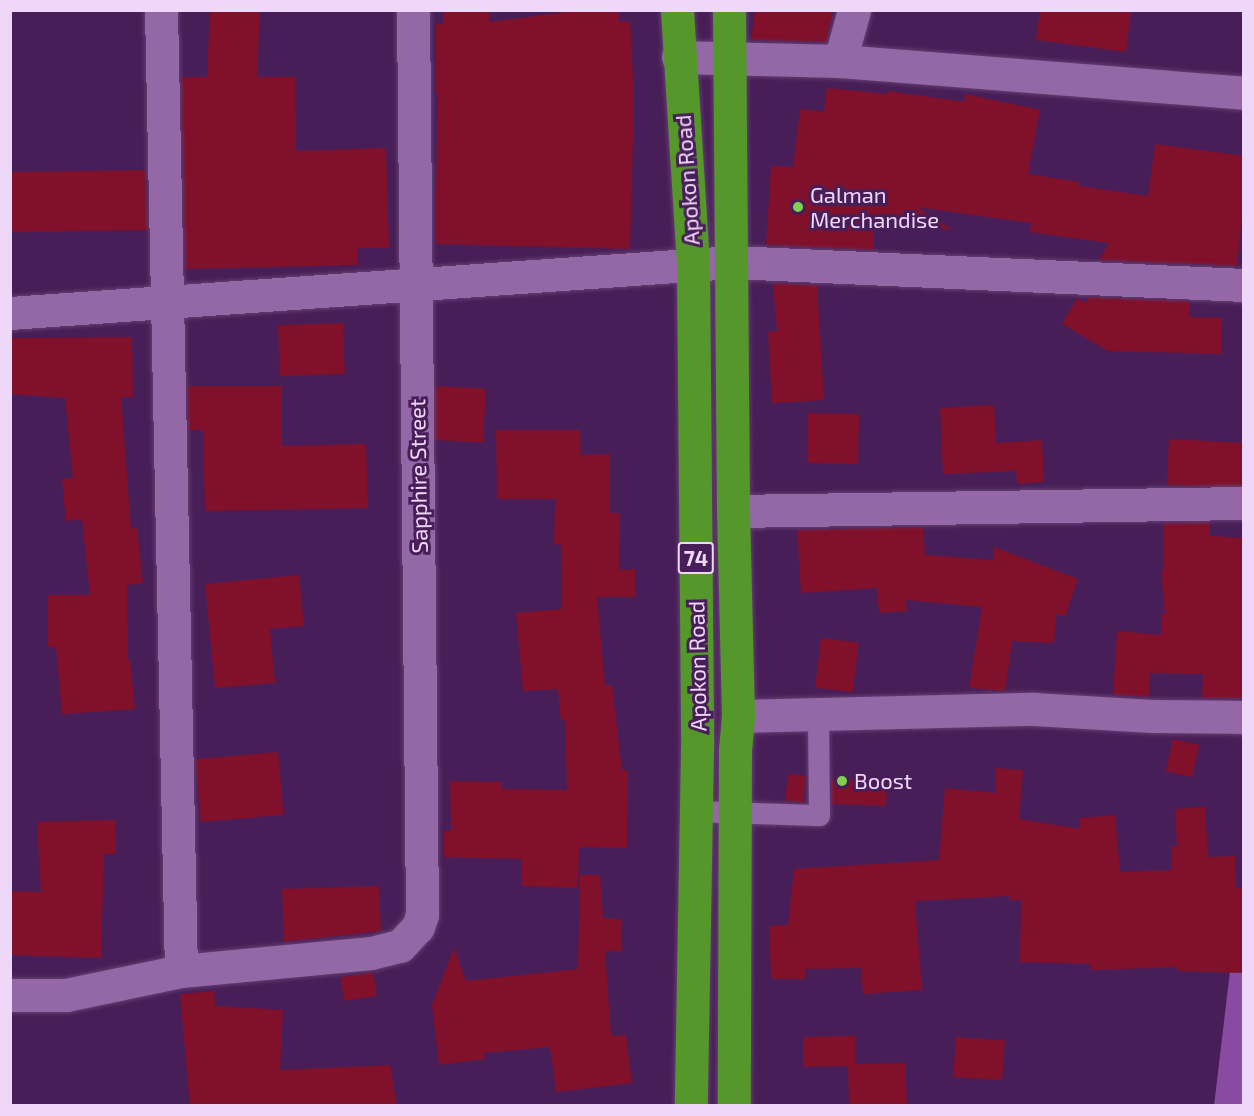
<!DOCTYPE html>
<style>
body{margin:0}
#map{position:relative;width:1254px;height:1116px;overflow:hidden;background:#481e58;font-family:"Exo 2",sans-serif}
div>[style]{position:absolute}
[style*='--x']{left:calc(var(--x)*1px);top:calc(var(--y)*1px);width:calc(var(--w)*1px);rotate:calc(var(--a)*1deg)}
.forest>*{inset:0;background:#894ba2}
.building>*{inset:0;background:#81102a;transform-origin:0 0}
.roads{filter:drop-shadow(0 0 2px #633e71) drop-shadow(0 0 2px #633e71)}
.lane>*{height:21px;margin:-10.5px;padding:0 10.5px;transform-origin:10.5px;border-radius:10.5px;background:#9468a6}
.street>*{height:33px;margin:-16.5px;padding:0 16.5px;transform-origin:16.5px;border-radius:16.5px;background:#9468a6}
.highway>*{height:33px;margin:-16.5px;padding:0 16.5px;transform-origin:16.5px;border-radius:16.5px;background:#55972b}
.dots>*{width:16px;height:16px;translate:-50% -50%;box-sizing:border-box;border:3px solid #481e58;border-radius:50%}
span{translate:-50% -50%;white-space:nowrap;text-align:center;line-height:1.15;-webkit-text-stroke:6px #481e58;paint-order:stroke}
.shield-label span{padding:2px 4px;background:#481e58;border:2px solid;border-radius:4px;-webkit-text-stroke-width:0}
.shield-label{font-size:21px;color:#efd7f9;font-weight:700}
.street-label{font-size:22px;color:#efd7f9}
.poi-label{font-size:22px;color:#efd7f9}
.left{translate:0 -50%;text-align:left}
.frame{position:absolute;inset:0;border:12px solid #efd7f9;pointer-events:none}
</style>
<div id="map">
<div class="forest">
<i style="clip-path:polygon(1230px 971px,1243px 972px,1243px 1105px,1214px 1106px)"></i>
</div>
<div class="building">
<i style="clip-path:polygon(210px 10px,260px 10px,257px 77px,295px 77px,296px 151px,386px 148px,389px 248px,357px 248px,357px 265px,185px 269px,181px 77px,207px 77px)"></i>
<i style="clip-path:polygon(443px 10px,489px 10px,489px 22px,582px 10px,618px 10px,619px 22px,630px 21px,634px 99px,630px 249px,435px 244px,438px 93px,435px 93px,436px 24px,443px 24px)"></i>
<i style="clip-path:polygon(755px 10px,833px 10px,826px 42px,751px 40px)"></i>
<i style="clip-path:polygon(1040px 10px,1131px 10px,1126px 52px,1036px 40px)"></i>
<i style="clip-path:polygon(827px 88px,888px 94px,888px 91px,964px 102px,965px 94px,1040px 110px,1028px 174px,1080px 182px,1079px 186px,1148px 196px,1155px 144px,1244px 156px,1244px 196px,1237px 266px,1099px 260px,1109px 243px,1030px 232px,1031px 223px,917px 207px,953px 230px,874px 219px,873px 250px,766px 245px,771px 166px,793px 167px,800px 109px,824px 112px)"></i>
<i style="left:146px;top:170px;width:60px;height:136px;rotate:89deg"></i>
<i style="clip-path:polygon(773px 283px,817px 285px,824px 400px,772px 403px,768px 332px,777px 331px)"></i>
<i style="clip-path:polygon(1088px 297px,1190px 301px,1189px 317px,1222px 318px,1221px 354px,1108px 351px,1062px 324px,1077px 298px,1086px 303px)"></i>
<i style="left:343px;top:323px;width:51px;height:65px;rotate:88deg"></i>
<i style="clip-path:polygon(132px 337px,133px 397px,121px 397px,131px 529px,137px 528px,143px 583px,127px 585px,128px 660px,130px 660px,135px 709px,62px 714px,56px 647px,48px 647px,48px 595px,90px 595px,82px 519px,66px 521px,62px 479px,73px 478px,65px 398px,10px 394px,10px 338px)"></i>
<i style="clip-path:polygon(188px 386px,282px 386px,282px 446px,366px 444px,368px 508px,205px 511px,203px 430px,188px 430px)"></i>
<i style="left:435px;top:386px;width:51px;height:54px;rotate:3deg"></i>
<i style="clip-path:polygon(994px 405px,996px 443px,1042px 440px,1044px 482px,1017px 484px,1016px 471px,943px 474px,940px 408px)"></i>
<i style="left:808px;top:413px;width:51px;height:50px;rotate:1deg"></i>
<i style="clip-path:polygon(496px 430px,580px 430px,581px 455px,610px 454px,610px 513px,620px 513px,619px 570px,635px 569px,635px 597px,597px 597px,605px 686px,612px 685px,622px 770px,628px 770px,627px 848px,579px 847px,578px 888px,521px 886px,522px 859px,444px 857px,444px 831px,451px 831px,450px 781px,502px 782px,502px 789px,567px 790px,565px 720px,561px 721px,558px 689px,523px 691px,516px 613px,562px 609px,561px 545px,554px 544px,555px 499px,497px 499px)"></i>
<i style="left:1169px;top:439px;width:75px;height:46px;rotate:3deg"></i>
<i style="clip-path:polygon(1210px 522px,1210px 536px,1244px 538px,1244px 698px,1202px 698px,1203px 674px,1150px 673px,1149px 697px,1113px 695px,1117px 631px,1161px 635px,1161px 614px,1165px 614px,1161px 570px,1164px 570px,1163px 523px)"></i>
<i style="clip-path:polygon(923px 527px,925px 555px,993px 560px,994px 547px,1078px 579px,1065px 617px,1056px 614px,1054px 643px,1012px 641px,1005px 691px,969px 688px,982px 607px,906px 600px,907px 611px,879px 613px,877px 588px,801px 593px,797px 530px)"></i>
<i style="clip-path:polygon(299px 575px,304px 626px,270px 629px,275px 683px,215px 688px,205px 584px)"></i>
<i style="left:821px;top:638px;width:38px;height:50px;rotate:7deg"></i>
<i style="left:1173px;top:739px;width:27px;height:33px;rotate:13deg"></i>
<i style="left:278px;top:752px;width:63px;height:83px;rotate:85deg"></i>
<i style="clip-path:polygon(996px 768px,1023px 770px,1019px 819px,1080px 829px,1079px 818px,1115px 815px,1120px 872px,1172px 870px,1171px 846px,1177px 846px,1175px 809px,1205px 807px,1208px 857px,1235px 856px,1236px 888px,1244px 888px,1244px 973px,1177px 971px,1177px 967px,1091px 970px,1090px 964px,1020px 962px,1021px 900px,1009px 900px,1009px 896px,915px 901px,922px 990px,863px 994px,861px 968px,805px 969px,805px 979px,771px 979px,769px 926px,788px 925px,794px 869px,939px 860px,945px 788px,995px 793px)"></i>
<i style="left:788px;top:774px;width:18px;height:27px;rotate:6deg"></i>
<i style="clip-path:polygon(831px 778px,887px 783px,886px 806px,832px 804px)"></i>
<i style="clip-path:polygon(115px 820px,116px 854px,104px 854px,101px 958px,10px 955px,10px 891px,41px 892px,37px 822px)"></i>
<i style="clip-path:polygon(580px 875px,600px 875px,603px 918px,622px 919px,621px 951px,605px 951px,611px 1036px,626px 1035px,632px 1083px,556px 1092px,550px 1047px,484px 1053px,485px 1059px,439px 1065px,432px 1005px,454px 948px,466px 981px,578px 969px)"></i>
<i style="clip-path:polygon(379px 886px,381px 931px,284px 942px,282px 889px)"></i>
<i style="left:373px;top:972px;width:24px;height:33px;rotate:81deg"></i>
<i style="clip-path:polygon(214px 991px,215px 1006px,283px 1010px,280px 1070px,390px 1065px,397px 1106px,190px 1106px,180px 994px)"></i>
<i style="clip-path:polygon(855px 1036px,855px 1064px,905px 1063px,907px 1106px,849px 1106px,848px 1066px,803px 1067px,803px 1037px)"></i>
<i style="left:956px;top:1037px;width:49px;height:40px;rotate:4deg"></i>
</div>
<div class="roads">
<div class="lane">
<i style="--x:696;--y:811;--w:123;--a:1.9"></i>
<i style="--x:819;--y:815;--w:100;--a:-90.6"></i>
</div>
<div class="street">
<i style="--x:161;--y:10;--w:961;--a:88.81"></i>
<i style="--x:678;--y:57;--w:162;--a:1.4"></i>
<i style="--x:840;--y:61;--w:405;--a:4.5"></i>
<i style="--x:840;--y:61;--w:53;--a:-74.6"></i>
<i style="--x:10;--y:313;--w:724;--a:-4.04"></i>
<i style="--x:732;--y:262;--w:513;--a:2.57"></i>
<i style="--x:733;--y:511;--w:511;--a:-0.9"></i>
<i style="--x:738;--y:716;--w:296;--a:-1.4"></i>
<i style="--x:1034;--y:709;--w:118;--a:3.4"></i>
<i style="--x:1152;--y:716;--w:92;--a:0.6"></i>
<i style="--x:10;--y:995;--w:56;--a:0"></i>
<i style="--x:66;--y:995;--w:117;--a:-11.8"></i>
<i style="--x:181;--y:971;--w:191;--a:-5.4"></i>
<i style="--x:371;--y:953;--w:30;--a:-14"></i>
<i style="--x:400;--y:946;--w:26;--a:-47"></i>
<i style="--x:418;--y:927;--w:13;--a:-72"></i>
<i style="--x:422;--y:915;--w:905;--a:-90.57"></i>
</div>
<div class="highway">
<i style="--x:677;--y:10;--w:255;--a:86.4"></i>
<i style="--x:693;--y:264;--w:485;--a:89.5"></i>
<i style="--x:697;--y:749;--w:357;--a:91"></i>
<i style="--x:729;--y:10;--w:501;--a:89.54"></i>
<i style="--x:733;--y:511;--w:205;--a:88.6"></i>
<i style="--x:738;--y:716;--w:33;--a:95"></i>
<i style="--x:735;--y:749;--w:357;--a:90.2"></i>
</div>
</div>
<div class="dots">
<i style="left:798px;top:207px;background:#80d051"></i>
<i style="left:842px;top:781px;background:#80d051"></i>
</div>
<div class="shield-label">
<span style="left:696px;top:558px">74</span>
</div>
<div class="street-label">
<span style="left:687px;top:180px;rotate:-94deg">Apokon Road</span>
<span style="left:418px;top:476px;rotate:-91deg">Sapphire Street</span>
<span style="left:697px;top:666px;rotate:-91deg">Apokon Road</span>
</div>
<div class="poi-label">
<span class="left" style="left:810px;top:207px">Galman<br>Merchandise</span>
<span class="left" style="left:854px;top:781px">Boost</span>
</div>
<div class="frame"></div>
</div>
